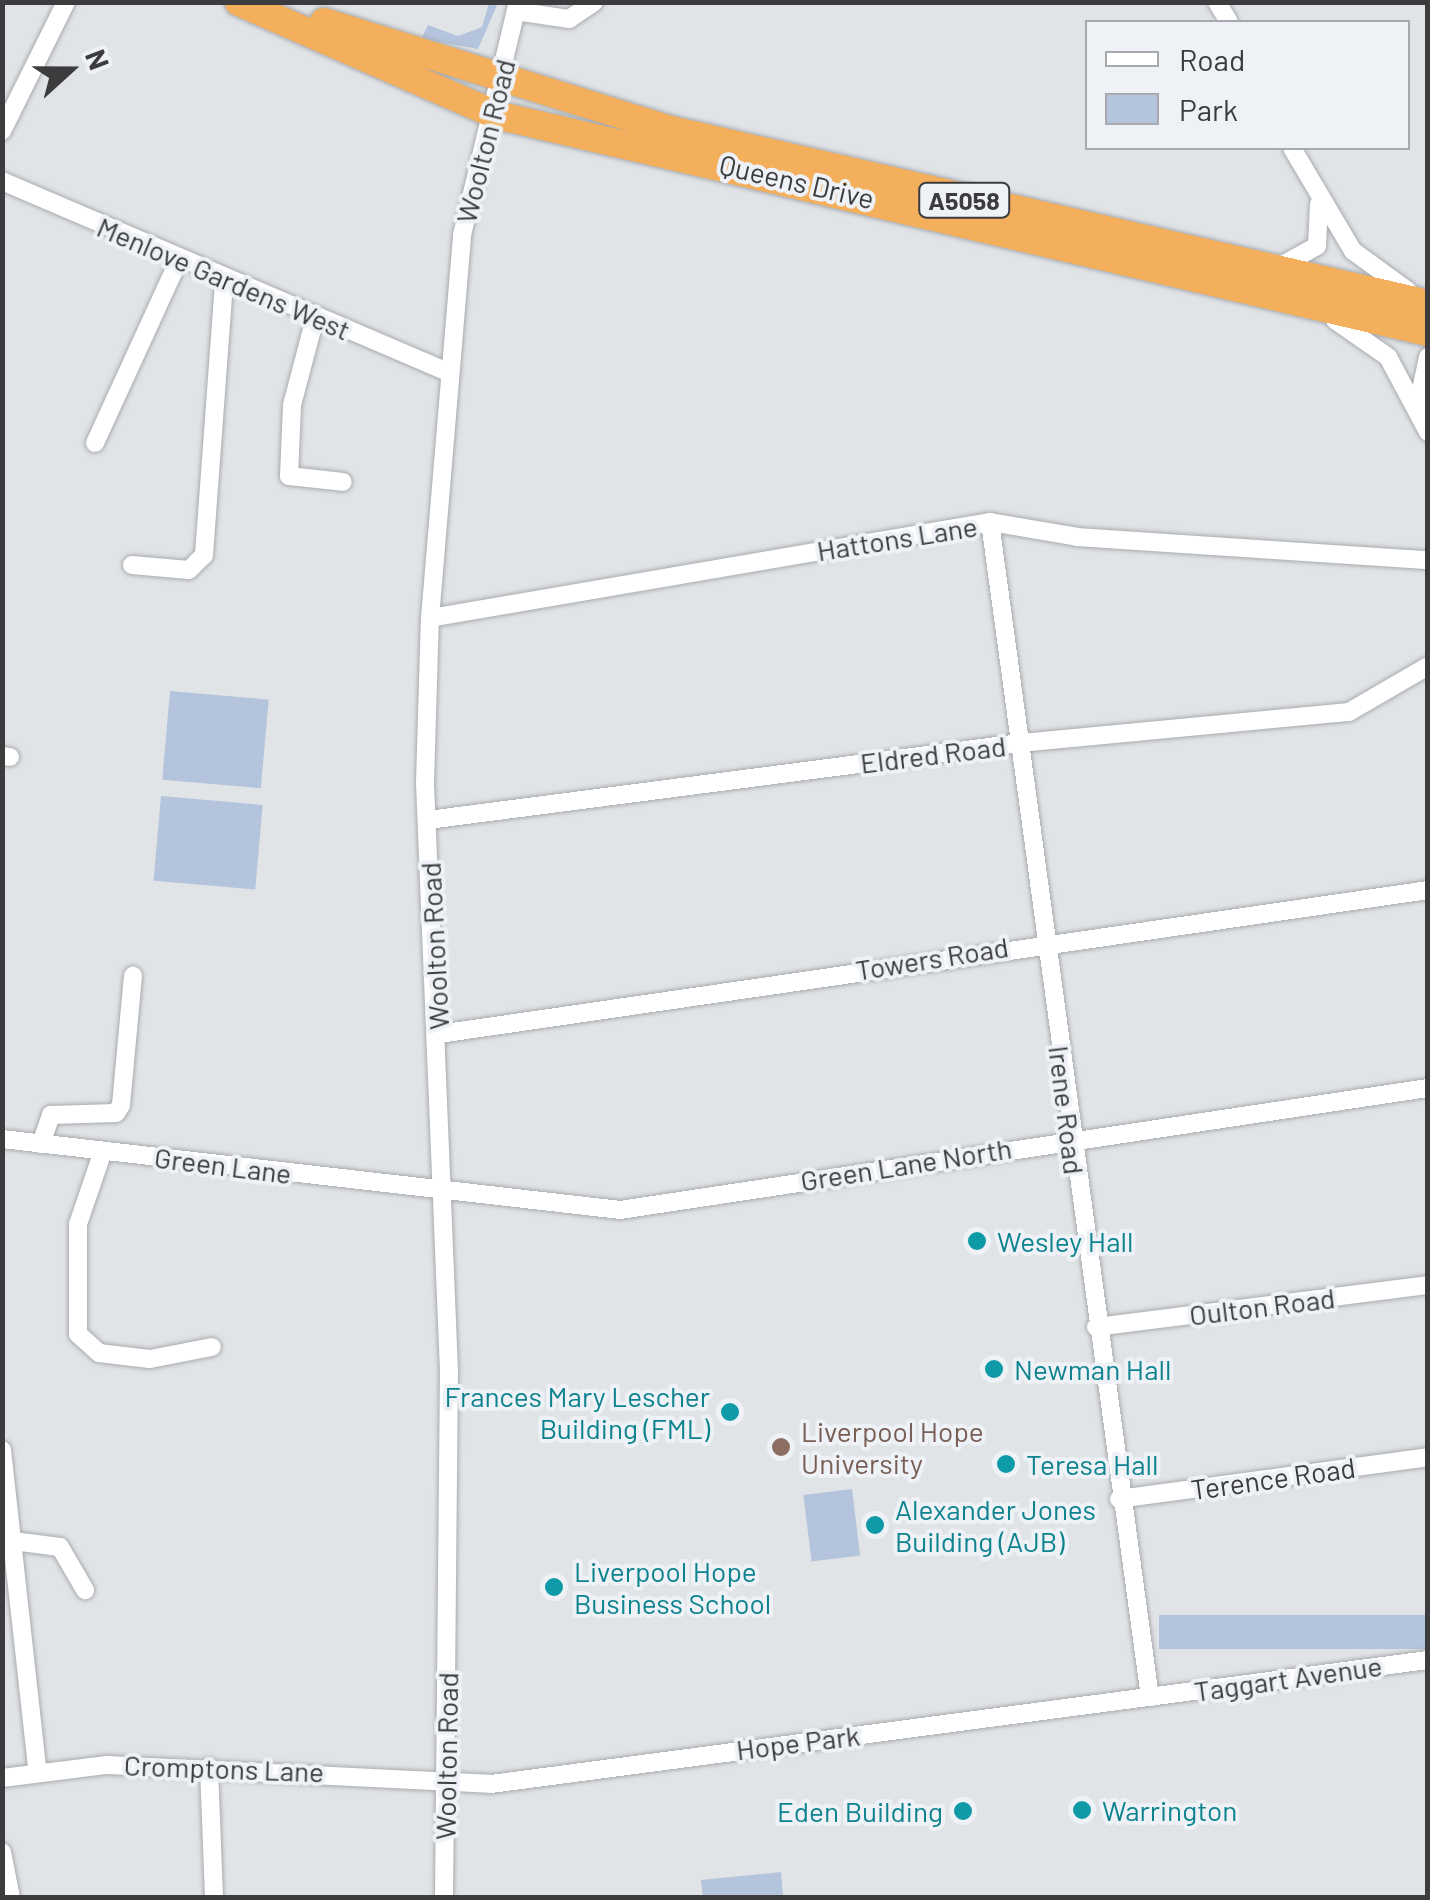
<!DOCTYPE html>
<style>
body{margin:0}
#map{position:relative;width:1430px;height:1900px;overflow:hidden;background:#e1e4e7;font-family:Barlow,sans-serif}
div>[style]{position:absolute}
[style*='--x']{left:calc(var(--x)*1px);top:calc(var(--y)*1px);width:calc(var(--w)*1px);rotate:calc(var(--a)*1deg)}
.green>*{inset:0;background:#b4c4dc;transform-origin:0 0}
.roads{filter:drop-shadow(0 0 2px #a9abaf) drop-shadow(0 0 2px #a9abaf)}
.minor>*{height:18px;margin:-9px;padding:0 9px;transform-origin:9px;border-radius:9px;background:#fff}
.highway>*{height:28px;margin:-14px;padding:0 14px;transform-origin:14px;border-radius:14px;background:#f4af5c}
.dots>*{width:28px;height:28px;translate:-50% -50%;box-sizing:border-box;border:5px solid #eef1f5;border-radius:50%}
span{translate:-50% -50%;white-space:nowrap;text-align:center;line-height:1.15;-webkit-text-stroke:8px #eef1f5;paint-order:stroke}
.shield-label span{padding:2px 8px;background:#eef1f5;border:2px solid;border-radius:8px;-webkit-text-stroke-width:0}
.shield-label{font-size:25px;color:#3c3c3e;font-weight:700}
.street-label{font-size:28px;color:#3c3c3e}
.culture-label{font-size:28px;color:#0d838f}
.left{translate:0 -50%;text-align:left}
.right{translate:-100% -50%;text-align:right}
.education-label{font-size:28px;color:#785e54}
.frame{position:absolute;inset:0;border:5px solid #3c3c3e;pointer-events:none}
.legend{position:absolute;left:1085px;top:20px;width:325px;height:130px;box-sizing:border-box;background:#eef1f5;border:2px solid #a7a9ac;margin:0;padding:12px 18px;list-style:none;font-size:30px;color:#3c3c3e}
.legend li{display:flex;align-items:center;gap:20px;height:50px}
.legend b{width:50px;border:2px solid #a7a9ac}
.north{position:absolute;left:20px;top:20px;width:100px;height:100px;-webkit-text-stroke:8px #eef1f5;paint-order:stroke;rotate:69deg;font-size:28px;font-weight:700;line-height:40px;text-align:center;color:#3c3c3e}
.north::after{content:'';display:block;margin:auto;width:35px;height:45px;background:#3c3c3e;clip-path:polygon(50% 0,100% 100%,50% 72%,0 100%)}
</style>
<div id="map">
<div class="green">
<i style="clip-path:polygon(489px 3px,498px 3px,478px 49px,421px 39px,428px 25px,458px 36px,482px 27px)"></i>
<i style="left:170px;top:691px;width:99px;height:89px;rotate:5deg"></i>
<i style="left:161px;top:796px;width:102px;height:85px;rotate:5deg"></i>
<i style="left:852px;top:1489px;width:67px;height:49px;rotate:83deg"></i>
<i style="left:1427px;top:1615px;width:34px;height:268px;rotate:90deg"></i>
<i style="clip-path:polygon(781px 1872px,783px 1897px,703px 1897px,701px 1880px)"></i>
</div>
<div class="roads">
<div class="minor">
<i style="--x:1217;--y:2;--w:23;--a:59"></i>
<i style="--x:516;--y:11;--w:54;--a:8.6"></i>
<i style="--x:569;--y:19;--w:30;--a:-34"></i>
<i style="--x:2;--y:131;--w:144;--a:-63.6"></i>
<i style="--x:1292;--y:148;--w:120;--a:59.4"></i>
<i style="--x:1353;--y:251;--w:68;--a:36"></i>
<i style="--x:2;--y:181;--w:483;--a:23.2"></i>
<i style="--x:1279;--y:267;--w:43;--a:-28.9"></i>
<i style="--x:1317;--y:246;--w:42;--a:-87.3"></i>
<i style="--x:315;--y:318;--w:90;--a:104.8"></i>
<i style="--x:292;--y:405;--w:71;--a:92.4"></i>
<i style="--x:289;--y:476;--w:54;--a:6.3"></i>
<i style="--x:1335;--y:320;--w:65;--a:34.9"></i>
<i style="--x:1388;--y:357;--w:85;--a:61.9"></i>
<i style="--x:1418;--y:404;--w:48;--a:-78"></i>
<i style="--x:95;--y:443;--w:199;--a:-65.4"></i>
<i style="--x:990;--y:522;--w:1186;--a:82.25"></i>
<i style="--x:132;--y:565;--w:57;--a:5"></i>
<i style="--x:189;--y:570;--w:21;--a:-45"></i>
<i style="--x:204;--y:555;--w:275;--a:-85.8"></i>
<i style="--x:430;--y:618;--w:568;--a:-9.73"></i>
<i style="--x:990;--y:522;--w:89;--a:9.7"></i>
<i style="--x:1078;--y:537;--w:351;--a:3.8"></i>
<i style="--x:2;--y:756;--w:8;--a:7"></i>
<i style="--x:428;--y:820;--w:597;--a:-7.41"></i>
<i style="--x:1020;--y:743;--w:330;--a:-5.4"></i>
<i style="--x:1349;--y:712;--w:91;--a:-30.2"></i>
<i style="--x:439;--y:1034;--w:999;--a:-8.28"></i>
<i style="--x:2;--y:1139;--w:622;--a:6.55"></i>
<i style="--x:620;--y:1210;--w:817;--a:-8.59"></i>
<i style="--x:41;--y:1144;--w:31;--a:-71"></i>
<i style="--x:51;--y:1115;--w:65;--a:-1.8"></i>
<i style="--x:116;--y:1113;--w:9;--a:-58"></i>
<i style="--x:121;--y:1105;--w:130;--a:-84.7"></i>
<i style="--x:103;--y:1151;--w:77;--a:108.9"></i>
<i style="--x:78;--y:1224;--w:110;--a:90"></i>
<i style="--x:78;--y:1334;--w:28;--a:42"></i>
<i style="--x:99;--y:1353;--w:51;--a:6.7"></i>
<i style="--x:150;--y:1359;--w:63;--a:-11"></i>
<i style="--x:1096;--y:1327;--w:335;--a:-7.2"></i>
<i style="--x:2;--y:1450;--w:321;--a:83.7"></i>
<i style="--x:1119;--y:1499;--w:312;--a:-7.7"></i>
<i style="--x:13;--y:1541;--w:47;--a:7.3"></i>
<i style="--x:60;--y:1547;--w:50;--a:59.8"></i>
<i style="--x:209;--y:1767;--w:131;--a:87.8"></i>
<i style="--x:2;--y:1778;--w:106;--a:-7.1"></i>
<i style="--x:107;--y:1765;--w:384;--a:2.8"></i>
<i style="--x:491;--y:1784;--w:945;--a:-7.54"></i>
<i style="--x:2;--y:1852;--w:47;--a:78.9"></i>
<i style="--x:444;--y:1898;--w:527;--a:-89.46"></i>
<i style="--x:449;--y:1371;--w:588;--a:-92.34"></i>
<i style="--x:425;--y:783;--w:165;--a:-88.3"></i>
<i style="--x:430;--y:618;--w:384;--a:-85.2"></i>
<i style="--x:462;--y:235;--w:240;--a:-76.5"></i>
</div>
<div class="highway">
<i style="--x:239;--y:2;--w:281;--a:23.7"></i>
<i style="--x:496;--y:115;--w:957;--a:13.11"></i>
<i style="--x:324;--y:22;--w:363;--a:17.3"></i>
<i style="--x:671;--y:130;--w:777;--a:12.94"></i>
</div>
</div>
<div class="dots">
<i style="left:977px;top:1241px;background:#0f9aa8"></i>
<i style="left:994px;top:1369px;background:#0f9aa8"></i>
<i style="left:730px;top:1412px;background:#0f9aa8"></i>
<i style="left:781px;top:1447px;background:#8d6e63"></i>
<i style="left:1006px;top:1464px;background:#0f9aa8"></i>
<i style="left:875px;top:1525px;background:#0f9aa8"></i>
<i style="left:554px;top:1587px;background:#0f9aa8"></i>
<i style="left:1082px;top:1810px;background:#0f9aa8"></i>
<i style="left:963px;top:1811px;background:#0f9aa8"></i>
</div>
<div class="shield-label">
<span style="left:964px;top:200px">A5058</span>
</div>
<div class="street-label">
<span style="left:485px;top:141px;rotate:-76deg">Woolton Road</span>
<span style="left:797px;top:181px;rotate:13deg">Queens Drive</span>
<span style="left:224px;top:278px;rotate:23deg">Menlove Gardens West</span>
<span style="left:897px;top:538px;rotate:-9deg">Hattons Lane</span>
<span style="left:933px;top:754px;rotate:-7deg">Eldred Road</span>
<span style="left:434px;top:946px;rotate:-93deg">Woolton Road</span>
<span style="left:932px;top:958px;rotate:-9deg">Towers Road</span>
<span style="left:1067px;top:1110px;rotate:83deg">Irene Road</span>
<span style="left:906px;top:1164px;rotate:-9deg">Green Lane North</span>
<span style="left:223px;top:1165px;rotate:7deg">Green Lane</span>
<span style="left:1262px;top:1306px;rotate:-7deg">Oulton Road</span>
<span style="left:1273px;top:1478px;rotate:-8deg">Terence Road</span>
<span style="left:1288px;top:1678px;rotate:-8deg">Taggart Avenue</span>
<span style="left:798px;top:1742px;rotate:-7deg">Hope Park</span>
<span style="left:446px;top:1756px;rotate:-89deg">Woolton Road</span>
<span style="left:224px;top:1768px;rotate:2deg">Cromptons Lane</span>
</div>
<div class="culture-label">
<span class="left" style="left:997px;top:1241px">Wesley Hall</span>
<span class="left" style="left:1014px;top:1369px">Newman Hall</span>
<span class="right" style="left:710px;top:1412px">Frances Mary Lescher<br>Building (FML)</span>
<span class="left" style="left:1026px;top:1464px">Teresa Hall</span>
<span class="left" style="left:895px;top:1525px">Alexander Jones<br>Building (AJB)</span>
<span class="left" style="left:574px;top:1587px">Liverpool Hope<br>Business School</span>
<span class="left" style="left:1102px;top:1810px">Warrington</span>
<span class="right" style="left:943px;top:1811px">Eden Building</span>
</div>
<div class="education-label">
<span class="left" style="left:801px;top:1447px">Liverpool Hope<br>University</span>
</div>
<div class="frame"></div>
<ul class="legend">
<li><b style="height:12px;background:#fff"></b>Road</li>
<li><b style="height:28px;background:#b4c4dc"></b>Park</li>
</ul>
<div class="north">N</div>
</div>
